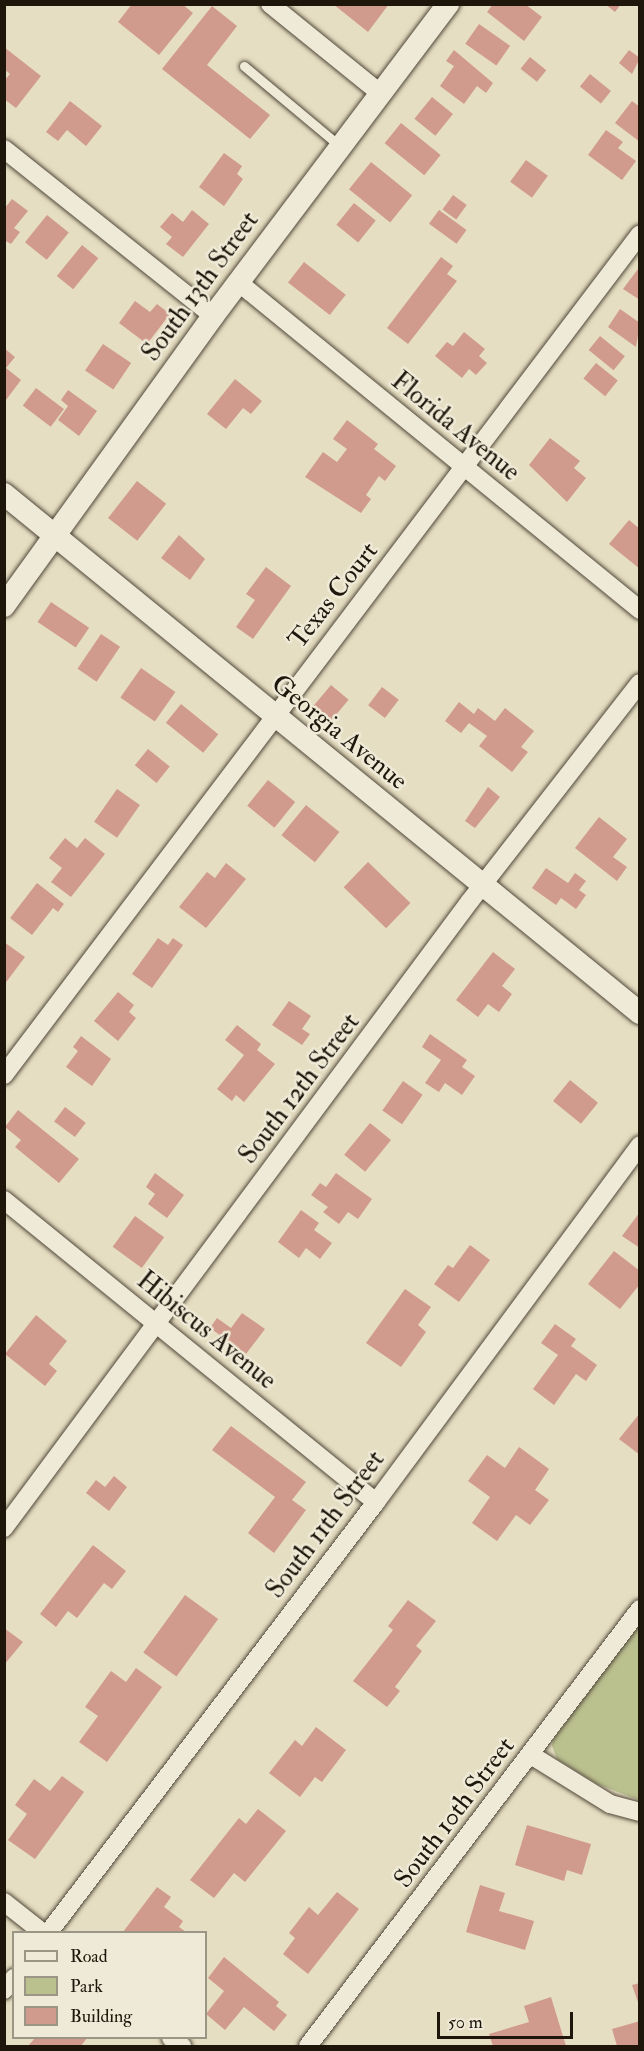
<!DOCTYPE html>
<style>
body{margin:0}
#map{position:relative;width:644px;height:2051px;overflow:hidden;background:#e6dec2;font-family:"IM FELL Double Pica",serif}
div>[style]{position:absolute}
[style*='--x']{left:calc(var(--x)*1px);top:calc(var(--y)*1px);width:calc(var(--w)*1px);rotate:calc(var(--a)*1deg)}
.green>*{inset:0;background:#bbc08f}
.building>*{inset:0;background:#d09b8c;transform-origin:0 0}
.roads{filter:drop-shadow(0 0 2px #504739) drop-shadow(0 0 2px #504739)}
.service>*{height:9px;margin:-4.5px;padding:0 4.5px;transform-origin:4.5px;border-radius:4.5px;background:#efead7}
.minor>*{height:18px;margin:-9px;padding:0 9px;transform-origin:9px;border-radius:9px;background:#efead7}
.tertiary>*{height:22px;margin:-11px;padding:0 11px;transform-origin:11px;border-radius:11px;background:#efead7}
span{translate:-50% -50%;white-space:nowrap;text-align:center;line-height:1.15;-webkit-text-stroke:5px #efead7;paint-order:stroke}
.street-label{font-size:26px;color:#1e150b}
.frame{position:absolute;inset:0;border:6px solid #1e150b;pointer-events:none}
.legend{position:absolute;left:12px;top:1931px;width:195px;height:108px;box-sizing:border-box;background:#efead7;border:2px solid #9b9585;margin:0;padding:8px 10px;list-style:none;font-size:18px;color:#1e150b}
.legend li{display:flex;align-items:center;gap:12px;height:30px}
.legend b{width:30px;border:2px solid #9b9585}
.scale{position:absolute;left:437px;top:2012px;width:136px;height:27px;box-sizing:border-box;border:3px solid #1e150b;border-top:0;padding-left:8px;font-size:18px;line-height:21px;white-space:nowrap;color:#1e150b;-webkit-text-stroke:4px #efead7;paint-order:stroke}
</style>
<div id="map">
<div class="green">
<i style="clip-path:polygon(639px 1622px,639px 1800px,597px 1784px,557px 1759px,552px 1746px,553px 1740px)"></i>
</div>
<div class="building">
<i style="clip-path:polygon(132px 4px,182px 4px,193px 13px,159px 55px,118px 22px)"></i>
<i style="clip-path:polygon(333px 4px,389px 4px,368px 32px)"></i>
<i style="clip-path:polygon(493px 4px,525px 4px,542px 17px,524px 41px,487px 12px)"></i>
<i style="clip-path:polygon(605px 4px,621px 4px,615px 12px)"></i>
<i style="clip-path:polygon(212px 6px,237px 26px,207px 65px,270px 115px,250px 139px,162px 69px)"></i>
<i style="left:479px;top:24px;width:38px;height:24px;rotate:35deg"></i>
<i style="clip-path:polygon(4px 47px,41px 76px,16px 108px,4px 99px,4px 81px,10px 74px,4px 69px)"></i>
<i style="clip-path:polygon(454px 50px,493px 83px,486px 93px,477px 86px,464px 104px,440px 86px,454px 66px,446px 61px)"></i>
<i style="clip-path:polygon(629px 50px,640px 58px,632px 74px,619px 63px)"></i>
<i style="left:530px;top:57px;width:21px;height:15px;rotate:39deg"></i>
<i style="left:590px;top:74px;width:27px;height:16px;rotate:39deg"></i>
<i style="left:432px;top:97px;width:27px;height:28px;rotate:39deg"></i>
<i style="clip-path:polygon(70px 101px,102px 126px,86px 146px,67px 130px,58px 141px,46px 132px)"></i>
<i style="clip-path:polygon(632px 101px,640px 107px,640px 142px,615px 123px)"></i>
<i style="left:401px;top:123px;width:51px;height:26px;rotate:39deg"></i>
<i style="clip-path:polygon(606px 130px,623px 142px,618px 148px,636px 161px,622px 180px,588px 155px)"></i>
<i style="clip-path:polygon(224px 153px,242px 166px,237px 174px,243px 179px,224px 206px,199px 187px)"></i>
<i style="left:526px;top:160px;width:27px;height:27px;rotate:36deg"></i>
<i style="left:371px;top:162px;width:53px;height:35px;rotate:39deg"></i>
<i style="left:453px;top:195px;width:17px;height:18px;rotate:36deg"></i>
<i style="clip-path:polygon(12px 199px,28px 211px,14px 228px,20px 232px,11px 244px,4px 240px,4px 209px)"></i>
<i style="left:354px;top:203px;width:28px;height:28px;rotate:39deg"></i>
<i style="clip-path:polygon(192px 210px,209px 224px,183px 257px,166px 244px,172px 237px,160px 227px,172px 213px,183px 222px)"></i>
<i style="left:439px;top:210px;width:34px;height:17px;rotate:36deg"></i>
<i style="left:47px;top:215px;width:28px;height:35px;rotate:39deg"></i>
<i style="left:82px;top:245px;width:21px;height:40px;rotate:39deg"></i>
<i style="clip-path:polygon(441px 257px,453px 266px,447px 274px,457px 281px,408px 344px,387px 328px)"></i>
<i style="left:304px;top:262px;width:53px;height:26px;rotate:38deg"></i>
<i style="clip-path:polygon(638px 269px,640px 270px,640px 300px,623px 289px)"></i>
<i style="clip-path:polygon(135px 301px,150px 312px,157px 304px,170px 314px,147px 344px,119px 323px)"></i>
<i style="clip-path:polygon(620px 309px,640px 323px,636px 347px,608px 327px)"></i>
<i style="clip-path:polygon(464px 332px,485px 349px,479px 356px,487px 363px,476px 375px,469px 369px,462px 378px,435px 356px,447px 342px,453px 346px)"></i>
<i style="left:600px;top:336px;width:32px;height:18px;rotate:39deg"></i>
<i style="left:103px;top:344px;width:34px;height:32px;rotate:34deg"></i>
<i style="clip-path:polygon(4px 348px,15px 357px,6px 368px,21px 380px,6px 400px)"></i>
<i style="left:596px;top:363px;width:28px;height:20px;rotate:39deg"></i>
<i style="clip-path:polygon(235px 379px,262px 401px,251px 414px,243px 408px,226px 429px,207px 414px)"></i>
<i style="left:36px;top:388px;width:35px;height:22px;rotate:37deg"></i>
<i style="clip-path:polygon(68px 390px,97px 411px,79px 436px,58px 420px,68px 406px,61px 400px)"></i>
<i style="clip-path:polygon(347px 420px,378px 444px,374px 449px,396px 466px,385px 481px,379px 476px,366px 495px,371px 499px,361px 513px,305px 477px,323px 452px,337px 462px,347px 449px,333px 439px)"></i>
<i style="clip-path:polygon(550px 438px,580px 461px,574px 468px,586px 478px,567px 502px,529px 465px)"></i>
<i style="left:137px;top:481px;width:37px;height:47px;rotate:38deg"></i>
<i style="clip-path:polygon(629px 520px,640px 529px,640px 569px,609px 544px)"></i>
<i style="clip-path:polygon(179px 535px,205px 559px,190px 580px,161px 558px)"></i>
<i style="clip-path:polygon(266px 567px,291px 586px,253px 639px,236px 627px,255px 600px,246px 594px)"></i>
<i style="left:51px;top:602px;width:46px;height:24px;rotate:34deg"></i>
<i style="left:101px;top:634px;width:23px;height:42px;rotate:34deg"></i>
<i style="left:141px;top:668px;width:42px;height:36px;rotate:35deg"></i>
<i style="left:331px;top:685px;width:23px;height:31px;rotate:40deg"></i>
<i style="left:382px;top:687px;width:21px;height:23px;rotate:37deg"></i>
<i style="clip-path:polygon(459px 702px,474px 714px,478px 708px,495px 721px,505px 708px,534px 731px,521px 747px,528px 752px,512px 772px,479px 746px,487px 736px,469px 723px,461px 733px,445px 721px)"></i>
<i style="left:181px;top:704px;width:48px;height:24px;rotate:39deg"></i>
<i style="left:148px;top:749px;width:28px;height:21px;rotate:39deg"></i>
<i style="left:268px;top:780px;width:35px;height:33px;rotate:39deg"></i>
<i style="clip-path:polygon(488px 787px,500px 797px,475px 828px,465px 821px)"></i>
<i style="left:117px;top:789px;width:28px;height:40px;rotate:35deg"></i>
<i style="left:306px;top:805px;width:43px;height:39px;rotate:39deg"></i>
<i style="clip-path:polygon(599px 817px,627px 839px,613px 857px,627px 867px,617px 881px,575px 848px)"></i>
<i style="clip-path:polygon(65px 838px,77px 848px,85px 838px,105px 854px,71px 897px,51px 882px,62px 868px,49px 858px)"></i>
<i style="left:368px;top:862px;width:59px;height:35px;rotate:44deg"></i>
<i style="clip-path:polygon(226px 863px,246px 879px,206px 928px,179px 907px,207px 872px,215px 878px)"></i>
<i style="clip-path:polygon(546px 868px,568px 883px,575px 873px,586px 881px,579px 890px,586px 895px,576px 909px,561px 898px,556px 905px,532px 888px)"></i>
<i style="clip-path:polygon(37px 883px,64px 904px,58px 912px,53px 908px,32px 935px,10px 918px)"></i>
<i style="clip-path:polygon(158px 938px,168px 945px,173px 938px,183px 945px,152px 988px,132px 974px)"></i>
<i style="clip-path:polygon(4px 942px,25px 957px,4px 985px)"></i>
<i style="clip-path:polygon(493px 952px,515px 969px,502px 986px,512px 994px,499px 1012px,488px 1004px,478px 1017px,456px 1000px)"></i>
<i style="clip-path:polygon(118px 992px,134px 1005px,129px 1012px,136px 1018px,118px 1041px,94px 1021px)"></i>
<i style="clip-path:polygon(289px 1001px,311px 1016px,302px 1029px,310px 1034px,302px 1045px,272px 1025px)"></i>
<i style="clip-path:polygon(237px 1025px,261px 1044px,257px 1050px,275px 1064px,244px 1102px,236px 1095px,232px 1101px,217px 1089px,244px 1055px,225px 1040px)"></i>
<i style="clip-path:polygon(430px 1034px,467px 1060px,462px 1067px,475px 1076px,462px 1095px,445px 1083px,439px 1092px,425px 1083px,441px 1060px,422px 1047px)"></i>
<i style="clip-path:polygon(81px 1036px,111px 1059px,92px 1086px,66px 1067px,78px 1051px,73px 1047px)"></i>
<i style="left:570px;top:1080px;width:36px;height:27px;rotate:39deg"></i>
<i style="left:403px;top:1081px;width:24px;height:36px;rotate:35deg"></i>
<i style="left:65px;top:1107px;width:26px;height:18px;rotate:37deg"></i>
<i style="clip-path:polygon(18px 1110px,79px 1159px,59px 1183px,15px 1147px,21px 1140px,5px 1127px)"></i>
<i style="left:370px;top:1123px;width:27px;height:41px;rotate:39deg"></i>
<i style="clip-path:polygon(155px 1173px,184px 1195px,167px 1218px,148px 1204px,155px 1194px,146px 1187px)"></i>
<i style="clip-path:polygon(336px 1173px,372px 1199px,358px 1219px,348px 1212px,339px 1224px,323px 1212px,328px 1207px,311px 1195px,320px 1183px,326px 1187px)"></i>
<i style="clip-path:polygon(301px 1210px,319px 1223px,314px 1230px,332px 1243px,320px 1259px,306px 1248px,299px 1258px,278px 1242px)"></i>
<i style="clip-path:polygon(640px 1212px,640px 1248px,622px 1236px)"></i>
<i style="left:135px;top:1216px;width:36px;height:38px;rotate:36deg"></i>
<i style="clip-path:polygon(470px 1245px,490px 1260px,459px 1302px,434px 1284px,448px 1265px,453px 1268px)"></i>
<i style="clip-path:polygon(614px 1251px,640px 1271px,640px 1284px,620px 1309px,588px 1284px)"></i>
<i style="clip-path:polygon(405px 1289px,431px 1307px,418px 1325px,426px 1332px,401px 1367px,366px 1343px)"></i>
<i style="clip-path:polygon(242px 1313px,265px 1329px,246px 1354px,210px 1328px,217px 1318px,231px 1328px)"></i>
<i style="clip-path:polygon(36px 1315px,67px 1341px,49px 1364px,57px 1371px,45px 1386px,5px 1354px)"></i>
<i style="clip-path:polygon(555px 1324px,576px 1339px,571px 1346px,597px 1365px,586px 1381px,576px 1374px,554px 1405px,533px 1389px,558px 1355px,541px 1343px)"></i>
<i style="clip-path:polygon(640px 1413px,640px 1455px,619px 1439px)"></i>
<i style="clip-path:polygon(231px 1426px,306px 1482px,292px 1500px,306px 1510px,274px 1553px,248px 1533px,275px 1497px,212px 1450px)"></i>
<i style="clip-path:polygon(519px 1447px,549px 1469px,535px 1490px,549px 1500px,530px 1525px,516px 1515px,497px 1541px,472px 1523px,490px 1497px,468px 1481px,487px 1455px,505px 1468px)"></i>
<i style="clip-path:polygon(114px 1476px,127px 1487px,109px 1511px,86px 1493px,96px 1480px,105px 1487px)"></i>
<i style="clip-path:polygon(93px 1545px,126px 1571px,112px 1589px,104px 1583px,77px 1618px,68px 1611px,56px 1627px,40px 1614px)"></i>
<i style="left:185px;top:1595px;width:41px;height:71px;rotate:36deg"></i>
<i style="clip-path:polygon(408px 1600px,436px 1621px,416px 1646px,422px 1651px,395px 1687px,400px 1691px,387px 1707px,353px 1681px,393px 1630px,388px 1626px)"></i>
<i style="clip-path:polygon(4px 1628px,23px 1642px,4px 1665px)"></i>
<i style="clip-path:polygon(136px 1668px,162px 1687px,107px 1762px,79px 1742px,98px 1716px,85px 1707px,111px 1671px,126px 1682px)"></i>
<i style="clip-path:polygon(316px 1727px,346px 1750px,322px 1782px,315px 1777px,300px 1797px,269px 1773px,295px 1740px,302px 1746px)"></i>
<i style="clip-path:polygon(62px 1776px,84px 1792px,35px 1859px,8px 1840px,27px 1814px,15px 1805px,34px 1779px,50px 1791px)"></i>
<i style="clip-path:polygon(258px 1809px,286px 1831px,245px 1882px,234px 1873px,214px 1898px,190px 1880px,239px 1818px,246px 1824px)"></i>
<i style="clip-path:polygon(527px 1825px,591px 1844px,582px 1875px,567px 1870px,564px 1881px,515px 1865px)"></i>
<i style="clip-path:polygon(480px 1885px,505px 1893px,499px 1911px,534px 1921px,525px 1950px,466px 1932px)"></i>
<i style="clip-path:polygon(157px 1887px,171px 1897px,164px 1907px,183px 1921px,179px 1927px,186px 1932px,123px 1932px)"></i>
<i style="clip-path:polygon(337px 1892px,359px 1909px,308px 1974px,283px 1954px,295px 1938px,289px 1933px,309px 1907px,318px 1915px)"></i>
<i style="clip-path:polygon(224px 1957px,279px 2002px,276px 2006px,287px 2015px,274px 2031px,244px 2007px,225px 2030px,206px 2014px,224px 1991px,208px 1978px)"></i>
<i style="clip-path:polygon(640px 1983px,640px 2005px,639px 2005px,632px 1985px)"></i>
<i style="clip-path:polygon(551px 1997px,566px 2046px,493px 2046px,489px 2034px,529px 2022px,524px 2006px)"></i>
<i style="clip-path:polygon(640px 2021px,640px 2046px,617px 2046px,612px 2029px)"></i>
<i style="clip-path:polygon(35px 2038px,87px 2038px,81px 2046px,28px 2046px)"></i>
</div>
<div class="roads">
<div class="service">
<i style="--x:244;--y:66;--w:126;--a:39.9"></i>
</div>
<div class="minor">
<i style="--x:270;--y:4;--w:143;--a:39"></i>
<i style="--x:4;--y:149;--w:268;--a:38.6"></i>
<i style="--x:238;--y:282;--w:519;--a:39.21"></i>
<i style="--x:4;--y:1075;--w:1054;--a:-52.9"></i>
<i style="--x:4;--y:1200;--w:479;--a:39.1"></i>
<i style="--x:4;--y:1528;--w:781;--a:-53.38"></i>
<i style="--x:470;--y:901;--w:276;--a:-52.1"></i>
<i style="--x:531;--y:1755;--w:93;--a:31.8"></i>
<i style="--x:610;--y:1804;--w:31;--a:15"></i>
<i style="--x:4;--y:1902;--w:48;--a:38.3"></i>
<i style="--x:49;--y:1932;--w:540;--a:-52.75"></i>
<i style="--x:376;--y:1502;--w:444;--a:-53.5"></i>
<i style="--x:4;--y:1990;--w:16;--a:-50"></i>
<i style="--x:171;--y:2038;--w:14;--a:36"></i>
<i style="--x:308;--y:2046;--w:549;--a:-52.78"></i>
</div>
<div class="tertiary">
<i style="--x:4;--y:494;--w:821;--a:39.22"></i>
<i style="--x:4;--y:606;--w:357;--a:-54.2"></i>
<i style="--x:213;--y:316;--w:391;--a:-53"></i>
</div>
</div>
<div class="street-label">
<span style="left:201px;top:287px;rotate:-54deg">South 13th Street</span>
<span style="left:455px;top:427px;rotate:39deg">Florida Avenue</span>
<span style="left:334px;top:596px;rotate:-52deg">Texas Court</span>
<span style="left:339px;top:733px;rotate:39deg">Georgia Avenue</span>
<span style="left:300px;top:1089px;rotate:-53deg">South 12th Street</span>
<span style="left:206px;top:1331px;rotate:39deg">Hibiscus Avenue</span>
<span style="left:326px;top:1525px;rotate:-53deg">South 11th Street</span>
<span style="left:455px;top:1813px;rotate:-53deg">South 10th Street</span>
</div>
<div class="frame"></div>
<ul class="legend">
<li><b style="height:8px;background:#efead7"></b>Road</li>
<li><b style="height:16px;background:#bbc08f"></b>Park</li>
<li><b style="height:16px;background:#d09b8c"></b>Building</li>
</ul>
<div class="scale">50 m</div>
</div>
